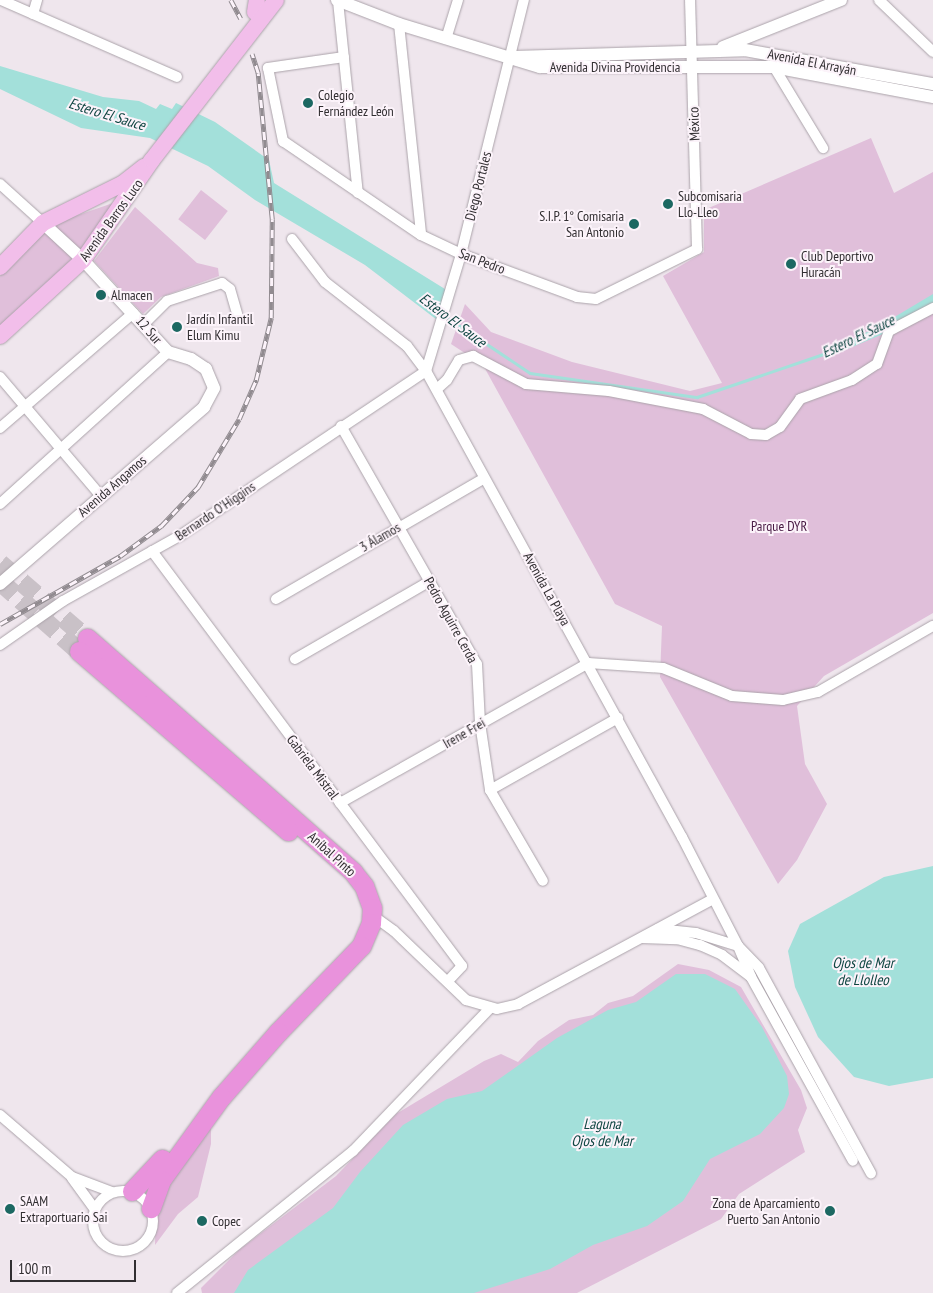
<!DOCTYPE html>
<meta charset="utf-8">
<style>
body{margin:0}
#map{position:relative;width:933px;height:1293px;overflow:hidden;background:#efe6ed;font-family:"PT Sans Narrow",sans-serif}
div>[style]{position:absolute}
[style*='--x']{left:calc(var(--x)*1px);top:calc(var(--y)*1px);width:calc(var(--w)*1px);rotate:calc(var(--a)*1deg)}
.green>*{inset:0;background:#e0bfda;transform-origin:0 0}
.water>*{inset:0;background:#a3e0da}
.stream>*{height:2.5px;margin:-1.25px;padding:0 1.25px;transform-origin:1.25px;border-radius:1.25px;background:#a3e0da}
.motorway-tunnel>*{height:19px;margin-top:-9.5px;transform-origin:0;background:repeating-linear-gradient(90deg,#c9c1c7 0 19px,transparent 0 28px)}
.roads{filter:drop-shadow(0 0 1px #aba3aa) drop-shadow(0 0 1px #aba3aa)}
.minor>*{height:10px;margin:-5px;padding:0 5px;transform-origin:5px;border-radius:5px;background:#fff}
.minor>.ring{margin:-5px;padding:0;box-sizing:content-box;background:none;border:10px solid #fff;border-radius:50%}
.tertiary>*{height:12px;margin:-6px;padding:0 6px;transform-origin:6px;border-radius:6px;background:#fff}
.primary>*{height:16px;margin:-8px;padding:0 8px;transform-origin:8px;border-radius:8px;background:#f2beea}
.motorway>*{height:19px;margin:-9.5px;padding:0 9.5px;transform-origin:9.5px;border-radius:9.5px;background:#e992dc}
.rail>*{height:4.5px;margin-top:-2.25px;transform-origin:0;background:repeating-linear-gradient(90deg,#fcf3fa 0 8px,#918b90 0 16px);box-sizing:border-box;border-block:1px solid #918b90}
.dots>*{width:14px;height:14px;translate:-50% -50%;box-sizing:border-box;border:2px solid #fcf3fa;border-radius:50%}
span{translate:-50% -50%;white-space:nowrap;text-align:center;line-height:1.15;-webkit-text-stroke:4px #fcf3fa;paint-order:stroke}
.street-label{font-size:14px;color:#312e31}
.poi-label{font-size:14px;color:#312e31}
.left{translate:0 -50%;text-align:left}
.right{translate:-100% -50%;text-align:right}
.park-label{font-size:14px;color:#471842}
.water-label{font-size:15px;color:#0e4541;font-style:italic}
.scale{position:absolute;left:10px;top:1260px;width:126px;height:22px;box-sizing:border-box;border:2px solid #312e31;border-top:0;padding-left:6px;font-size:15px;line-height:18px;white-space:nowrap;color:#312e31;-webkit-text-stroke:4px #fcf3fa;paint-order:stroke}
</style>
<div id="map">
<div class="green">
<i style="clip-path:polygon(871px 138px,894px 193px,933px 172px,933px 613px,824px 676px,797px 706px,805px 764px,827px 804px,797px 860px,778px 884px,660px 677px,662px 626px,615px 604px,483px 365px,451px 344px,465px 304px,491px 332px,572px 362px,690px 391px,722px 383px,663px 276px,704px 252px,704px 210px)"></i>
<i style="left:201px;top:190px;width:34px;height:37px;rotate:38deg"></i>
<i style="clip-path:polygon(116px 202px,76px 259px,0 328px,0 276px,33px 238px,52px 224px)"></i>
<i style="clip-path:polygon(135px 207px,197px 263px,218px 268px,219px 276px,161px 297px,143px 314px,94px 261px)"></i>
<i style="clip-path:polygon(678px 964px,709px 970px,741px 987px,801px 1090px,807px 1108px,798px 1130px,805px 1152px,739px 1194px,721px 1219px,577px 1293px,202px 1293px,201px 1288px,239px 1250px,336px 1176px,396px 1114px,484px 1061px,501px 1054px,518px 1062px,538px 1041px,569px 1020px,593px 1015px,608px 1003px,633px 996px)"></i>
<i style="clip-path:polygon(211px 1122px,211px 1144px,198px 1197px,178px 1214px,155px 1245px,156px 1209px,165px 1184px)"></i>
</div>
<div class="water">
<i style="clip-path:polygon(0 66px,103px 97px,139px 101px,156px 109px,160px 104px,172px 109px,176px 103px,215px 122px,269px 160px,274px 183px,453px 294px,445px 326px,365px 265px,255px 200px,208px 166px,150px 138px,81px 128px,0 89px)"></i>
<i style="clip-path:polygon(933px 294px,933px 313px,826px 358px)"></i>
<i style="clip-path:polygon(933px 866px,933px 1078px,889px 1086px,854px 1077px,818px 1037px,795px 987px,788px 951px,800px 924px,884px 877px)"></i>
<i style="clip-path:polygon(676px 974px,705px 974px,735px 989px,762px 1027px,787px 1076px,789px 1094px,784px 1108px,760px 1134px,710px 1159px,683px 1201px,647px 1226px,593px 1245px,550px 1269px,474px 1293px,234px 1293px,248px 1270px,333px 1208px,360px 1172px,403px 1125px,447px 1099px,482px 1091px,557px 1038px,608px 1010px,636px 1002px)"></i>
</div>
<div class="stream">
<i style="--x:445;--y:316;--w:102;--a:33.8"></i>
<i style="--x:530;--y:373;--w:169;--a:8.2"></i>
<i style="--x:697;--y:397;--w:136;--a:-18.8"></i>
<i style="--x:826;--y:353;--w:55;--a:-26.1"></i>
</div>
<div class="motorway-tunnel">
<i style="--x:0;--y:563;--w:115;--a:40.8"></i>
<i style="--x:0;--y:581;--w:106;--a:41.5"></i>
</div>
<div class="roads">
<div class="minor">
<i style="--x:1;--y:0;--w:192;--a:23.6"></i>
<i style="--x:879;--y:0;--w:75;--a:43.9"></i>
<i style="--x:338;--y:1;--w:193;--a:84.1"></i>
<i style="--x:33;--y:14;--w:15;--a:-74"></i>
<i style="--x:399;--y:24;--w:212;--a:84"></i>
<i style="--x:446;--y:39;--w:41;--a:-72.9"></i>
<i style="--x:344;--y:57;--w:77;--a:171.8"></i>
<i style="--x:268;--y:68;--w:75;--a:78.4"></i>
<i style="--x:283;--y:141;--w:167;--a:34.3"></i>
<i style="--x:421;--y:235;--w:44;--a:25.4"></i>
<i style="--x:461;--y:254;--w:124;--a:20.3"></i>
<i style="--x:577;--y:297;--w:19;--a:6"></i>
<i style="--x:596;--y:299;--w:113;--a:-26.3"></i>
<i style="--x:697;--y:249;--w:249;--a:-91.6"></i>
<i style="--x:774;--y:67;--w:95;--a:58.8"></i>
<i style="--x:0;--y:184;--w:58;--a:42.2"></i>
<i style="--x:292;--y:239;--w:54;--a:52.5"></i>
<i style="--x:325;--y:282;--w:104;--a:38"></i>
<i style="--x:407;--y:346;--w:31;--a:53"></i>
<i style="--x:426;--y:371;--w:532;--a:61.22"></i>
<i style="--x:682;--y:837;--w:123;--a:62.8"></i>
<i style="--x:738;--y:946;--w:34;--a:67"></i>
<i style="--x:144;--y:324;--w:33;--a:-45"></i>
<i style="--x:167;--y:301;--w:58;--a:-18.1"></i>
<i style="--x:222;--y:283;--w:10;--a:37"></i>
<i style="--x:230;--y:289;--w:26;--a:74"></i>
<i style="--x:426;--y:371;--w:122;--a:-73.3"></i>
<i style="--x:461;--y:254;--w:262;--a:-76.1"></i>
<i style="--x:0;--y:377;--w:156;--a:49.7"></i>
<i style="--x:437;--y:389;--w:13;--a:-42"></i>
<i style="--x:447;--y:380;--w:23;--a:-59"></i>
<i style="--x:459;--y:360;--w:15;--a:-16"></i>
<i style="--x:473;--y:356;--w:60;--a:27.8"></i>
<i style="--x:526;--y:384;--w:83;--a:4.8"></i>
<i style="--x:609;--y:391;--w:96;--a:10.8"></i>
<i style="--x:703;--y:409;--w:54;--a:27.5"></i>
<i style="--x:751;--y:434;--w:15;--a:4"></i>
<i style="--x:766;--y:435;--w:16;--a:-30"></i>
<i style="--x:780;--y:427;--w:34;--a:-54"></i>
<i style="--x:800;--y:399;--w:55;--a:-20.1"></i>
<i style="--x:852;--y:380;--w:30;--a:-33"></i>
<i style="--x:877;--y:364;--w:35;--a:-70"></i>
<i style="--x:889;--y:331;--w:50;--a:-27.6"></i>
<i style="--x:341;--y:426;--w:274;--a:60.3"></i>
<i style="--x:477;--y:664;--w:59;--a:87.1"></i>
<i style="--x:480;--y:723;--w:68;--a:81.5"></i>
<i style="--x:490;--y:790;--w:105;--a:59.8"></i>
<i style="--x:0;--y:428;--w:176;--a:-40.8"></i>
<i style="--x:0;--y:504;--w:227;--a:-42.1"></i>
<i style="--x:152;--y:551;--w:518;--a:53.24"></i>
<i style="--x:462;--y:966;--w:21;--a:133"></i>
<i style="--x:276;--y:599;--w:241;--a:-30.1"></i>
<i style="--x:0;--y:645;--w:77;--a:-34.9"></i>
<i style="--x:63;--y:601;--w:135;--a:-29.2"></i>
<i style="--x:181;--y:535;--w:295;--a:-33.8"></i>
<i style="--x:295;--y:659;--w:156;--a:-30"></i>
<i style="--x:490;--y:790;--w:147;--a:-29.4"></i>
<i style="--x:340;--y:803;--w:285;--a:-29.4"></i>
<i style="--x:588;--y:663;--w:75;--a:3.8"></i>
<i style="--x:663;--y:668;--w:74;--a:22.1"></i>
<i style="--x:732;--y:696;--w:51;--a:4.5"></i>
<i style="--x:783;--y:700;--w:36;--a:-13"></i>
<i style="--x:818;--y:692;--w:133;--a:-29.9"></i>
<i style="--x:372;--y:915;--w:27;--a:36"></i>
<i style="--x:394;--y:931;--w:100;--a:43.8"></i>
<i style="--x:466;--y:1000;--w:32;--a:16"></i>
<i style="--x:497;--y:1009;--w:22;--a:-13"></i>
<i style="--x:518;--y:1004;--w:221;--a:-28.3"></i>
<i style="--x:658;--y:929;--w:38;--a:6"></i>
<i style="--x:696;--y:933;--w:44;--a:17.2"></i>
<i style="--x:738;--y:946;--w:30;--a:46"></i>
<i style="--x:759;--y:968;--w:234;--a:61.4"></i>
<i style="--x:642;--y:938;--w:35;--a:2"></i>
<i style="--x:677;--y:939;--w:24;--a:15"></i>
<i style="--x:700;--y:945;--w:24;--a:24"></i>
<i style="--x:722;--y:955;--w:36;--a:37"></i>
<i style="--x:751;--y:977;--w:210;--a:61"></i>
<i style="--x:0;--y:1115;--w:95;--a:40.7"></i>
<i style="--x:72;--y:1177;--w:43;--a:20.6"></i>
<i style="--x:72;--y:1178;--w:39;--a:54"></i>
<i class="ring" style="left:93px;top:1191px;width:50px;height:50px"></i>
<i style="--x:177;--y:1293;--w:226;--a:-38.9"></i>
<i style="--x:353;--y:1151;--w:198;--a:-46.2"></i>
</div>
<div class="tertiary">
<i style="--x:337;--y:0;--w:66;--a:21.2"></i>
<i style="--x:399;--y:24;--w:147;--a:17"></i>
<i style="--x:540;--y:67;--w:234;--a:0"></i>
<i style="--x:774;--y:67;--w:162;--a:10.7"></i>
<i style="--x:723;--y:47;--w:127;--a:-21.7"></i>
<i style="--x:514;--y:57;--w:231;--a:-1.7"></i>
<i style="--x:745;--y:50;--w:191;--a:10.3"></i>
<i style="--x:0;--y:584;--w:270;--a:-40.9"></i>
<i style="--x:204;--y:407;--w:21;--a:-62"></i>
<i style="--x:214;--y:388;--w:21;--a:-113"></i>
<i style="--x:206;--y:369;--w:18;--a:-146"></i>
<i style="--x:191;--y:359;--w:24;--a:-163"></i>
<i style="--x:168;--y:352;--w:125;--a:-132.7"></i>
<i style="--x:83;--y:260;--w:54;--a:-137.2"></i>
</div>
<div class="primary">
<i style="--x:255;--y:12;--w:12;--a:-81"></i>
<i style="--x:0;--y:267;--w:62;--a:-45.7"></i>
<i style="--x:43;--y:223;--w:88;--a:-26.3"></i>
<i style="--x:122;--y:184;--w:28;--a:-38"></i>
<i style="--x:0;--y:336;--w:113;--a:-42.5"></i>
<i style="--x:83;--y:260;--w:121;--a:-55.4"></i>
<i style="--x:152;--y:160;--w:202;--a:-52.2"></i>
</div>
<div class="motorway">
<i style="--x:87;--y:638;--w:354;--a:41.3"></i>
<i style="--x:353;--y:872;--w:18;--a:52"></i>
<i style="--x:364;--y:886;--w:23;--a:70"></i>
<i style="--x:372;--y:908;--w:15;--a:94"></i>
<i style="--x:371;--y:923;--w:25;--a:113"></i>
<i style="--x:361;--y:946;--w:120;--a:134"></i>
<i style="--x:278;--y:1032;--w:86;--a:131.2"></i>
<i style="--x:221;--y:1097;--w:102;--a:125.9"></i>
<i style="--x:161;--y:1180;--w:30;--a:110"></i>
<i style="--x:79;--y:651;--w:276;--a:40.7"></i>
<i style="--x:132;--y:1191;--w:44;--a:-46.8"></i>
</div>
</div>
<div class="rail">
<i style="--x:231;--y:0;--w:21;--a:62"></i>
<i style="--x:0;--y:624;--w:138;--a:-29.5"></i>
<i style="--x:120;--y:556;--w:51;--a:-36.2"></i>
<i style="--x:161;--y:526;--w:54;--a:-46.5"></i>
<i style="--x:198;--y:487;--w:79;--a:-58.9"></i>
<i style="--x:239;--y:419;--w:43;--a:-66.4"></i>
<i style="--x:256;--y:380;--w:64;--a:-76.4"></i>
<i style="--x:271;--y:318;--w:99;--a:-89.4"></i>
<i style="--x:272;--y:219;--w:147;--a:-95.5"></i>
<i style="--x:258;--y:73;--w:20;--a:-108"></i>
</div>
<div class="dots">
<i style="left:308px;top:103px;background:#1c6862"></i>
<i style="left:668px;top:204px;background:#1c6862"></i>
<i style="left:634px;top:224px;background:#1c6862"></i>
<i style="left:791px;top:264px;background:#1c6862"></i>
<i style="left:101px;top:295px;background:#1c6862"></i>
<i style="left:177px;top:327px;background:#1c6862"></i>
<i style="left:10px;top:1209px;background:#1c6862"></i>
<i style="left:830px;top:1211px;background:#1c6862"></i>
<i style="left:202px;top:1221px;background:#1c6862"></i>
</div>
<div class="street-label">
<span style="left:812px;top:62px;rotate:11deg">Avenida El Arrayán</span>
<span style="left:615px;top:67px">Avenida Divina Providencia</span>
<span style="left:694px;top:124px;rotate:-92deg">México</span>
<span style="left:478px;top:186px;rotate:-76deg">Diego Portales</span>
<span style="left:111px;top:220px;rotate:-54deg">Avenida Barros Luco</span>
<span style="left:482px;top:261px;rotate:21deg">San Pedro</span>
<span style="left:149px;top:330px;rotate:49deg">12 Sur</span>
<span style="left:112px;top:486px;rotate:-41deg">Avenida Angamos</span>
<span style="left:215px;top:511px;rotate:-34deg">Bernardo O'Higgins</span>
<span style="left:380px;top:537px;rotate:-30deg">3 Álamos</span>
<span style="left:547px;top:589px;rotate:61deg">Avenida La Playa</span>
<span style="left:451px;top:620px;rotate:61deg">Pedro Aguirre Cerda</span>
<span style="left:464px;top:733px;rotate:-30deg">Irene Frei</span>
<span style="left:313px;top:767px;rotate:53deg">Gabriela Mistral</span>
<span style="left:332px;top:854px;rotate:42deg">Aníbal Pinto</span>
</div>
<div class="poi-label">
<span class="left" style="left:318px;top:103px">Colegio<br>Fernández León</span>
<span class="left" style="left:678px;top:204px">Subcomisaria<br>Llo-Lleo</span>
<span class="right" style="left:624px;top:224px">S.I.P. 1° Comisaria<br>San Antonio</span>
<span class="left" style="left:801px;top:264px">Club Deportivo<br>Huracán</span>
<span class="left" style="left:111px;top:295px">Almacen</span>
<span class="left" style="left:187px;top:327px">Jardín Infantil<br>Elum Kimu</span>
<span class="left" style="left:20px;top:1209px">SAAM<br>Extraportuario Sai</span>
<span class="right" style="left:820px;top:1211px">Zona de Aparcamiento<br>Puerto San Antonio</span>
<span class="left" style="left:212px;top:1221px">Copec</span>
</div>
<div class="park-label">
<span style="left:779px;top:526px">Parque DYR</span>
</div>
<div class="water-label">
<span style="left:107px;top:114px;rotate:17deg">Estero El Sauce</span>
<span style="left:453px;top:320px;rotate:37deg">Estero El Sauce</span>
<span style="left:858px;top:336px;rotate:-26deg">Estero El Sauce</span>
<span style="left:863px;top:971px">Ojos de Mar<br>de Llolleo</span>
<span style="left:602px;top:1132px">Laguna<br>Ojos de Mar</span>
</div>
<div class="scale">100 m</div>
</div>
